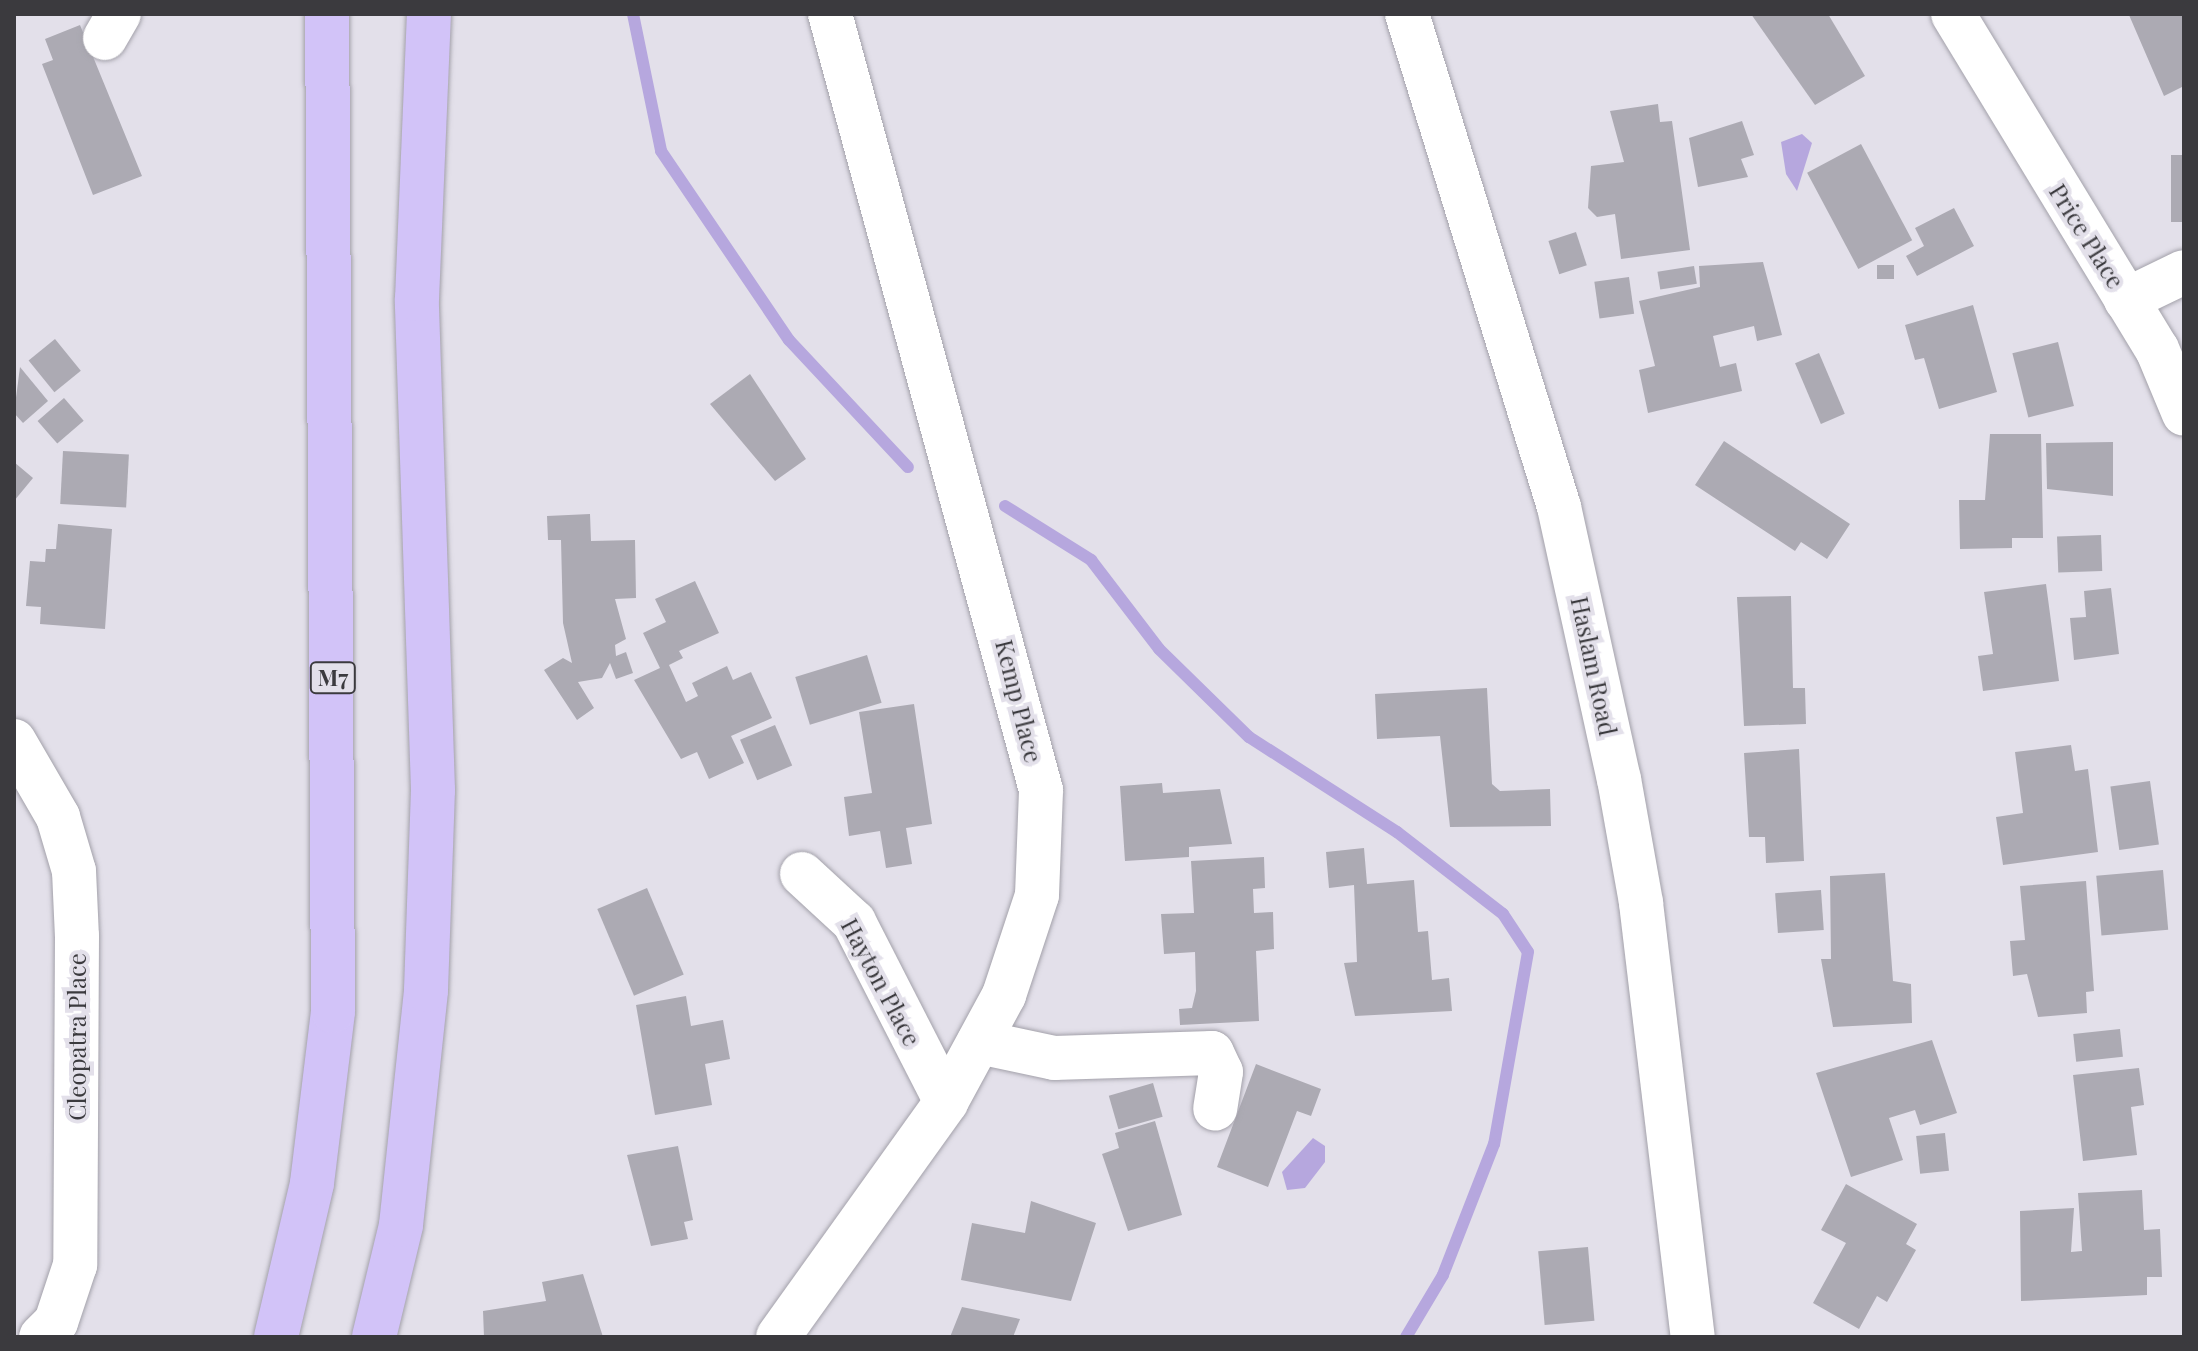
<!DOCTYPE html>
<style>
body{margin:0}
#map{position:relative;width:2198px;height:1351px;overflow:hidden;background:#e3e0ea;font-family:"Playfair Display",serif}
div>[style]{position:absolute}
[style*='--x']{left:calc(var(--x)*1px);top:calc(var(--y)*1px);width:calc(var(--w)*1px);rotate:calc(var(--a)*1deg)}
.water>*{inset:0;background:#b6a7de}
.stream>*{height:12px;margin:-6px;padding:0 6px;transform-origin:6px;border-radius:6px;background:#b6a7de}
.building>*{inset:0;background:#acaab3;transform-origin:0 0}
.roads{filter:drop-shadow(0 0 2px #a3a1aa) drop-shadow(0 0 2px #a3a1aa)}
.minor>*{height:44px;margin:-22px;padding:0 22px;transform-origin:22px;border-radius:22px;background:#fff}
.highway>*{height:44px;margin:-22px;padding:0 22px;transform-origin:22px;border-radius:22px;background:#d2c3f8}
span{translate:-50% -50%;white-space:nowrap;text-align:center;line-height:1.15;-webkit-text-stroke:8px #e3e0ea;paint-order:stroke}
.shield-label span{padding:2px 6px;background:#e3e0ea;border:2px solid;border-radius:6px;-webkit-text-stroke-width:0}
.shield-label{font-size:22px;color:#3b3a3e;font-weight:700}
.street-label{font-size:24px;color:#3b3a3e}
.frame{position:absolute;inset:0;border:16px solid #3b3a3e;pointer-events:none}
</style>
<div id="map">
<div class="water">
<i style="clip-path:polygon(1802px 134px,1812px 143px,1797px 191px,1786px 174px,1781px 142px)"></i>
<i style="clip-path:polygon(1313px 1138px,1325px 1146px,1325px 1162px,1305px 1188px,1287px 1190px,1282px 1172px)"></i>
</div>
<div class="stream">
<i style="--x:633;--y:14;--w:140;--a:78.4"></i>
<i style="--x:661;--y:151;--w:228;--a:55.9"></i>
<i style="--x:789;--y:340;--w:174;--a:46.9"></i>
<i style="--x:1005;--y:506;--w:102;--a:32.1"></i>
<i style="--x:1091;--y:560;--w:112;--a:52.6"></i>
<i style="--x:1159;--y:649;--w:126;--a:44.4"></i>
<i style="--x:1249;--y:737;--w:176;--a:32.7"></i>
<i style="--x:1397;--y:832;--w:134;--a:37.7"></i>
<i style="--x:1503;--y:914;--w:45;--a:56.7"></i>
<i style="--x:1528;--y:952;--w:195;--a:100"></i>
<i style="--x:1494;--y:1144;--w:141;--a:111.3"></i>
<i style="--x:1443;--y:1275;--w:72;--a:120.8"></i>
</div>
<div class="building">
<i style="clip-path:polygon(1751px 14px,1828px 14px,1865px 76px,1815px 105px)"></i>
<i style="clip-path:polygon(2118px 14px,2184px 14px,2184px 86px,2164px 96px,2129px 15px)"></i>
<i style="clip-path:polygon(80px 25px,142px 176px,93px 195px,42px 64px,53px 60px,45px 39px)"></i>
<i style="clip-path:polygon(1658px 104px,1660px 122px,1672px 121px,1690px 250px,1621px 259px,1615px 214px,1597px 217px,1588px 208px,1591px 166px,1624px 162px,1610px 111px)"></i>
<i style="clip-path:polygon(1742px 121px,1754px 155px,1741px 159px,1748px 177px,1698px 187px,1689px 138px)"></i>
<i style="left:1861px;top:144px;width:109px;height:61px;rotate:62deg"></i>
<i style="left:2171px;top:155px;width:13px;height:67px"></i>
<i style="clip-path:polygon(1954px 208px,1974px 246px,1917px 276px,1906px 256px,1924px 246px,1915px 228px)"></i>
<i style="left:1576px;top:232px;width:35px;height:29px;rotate:72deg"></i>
<i style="clip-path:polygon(1763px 262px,1782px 335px,1757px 341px,1754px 326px,1713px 336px,1720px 367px,1736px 363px,1742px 391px,1648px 413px,1639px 370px,1655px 366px,1639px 301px,1700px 287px,1699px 266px)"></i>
<i style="left:1877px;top:265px;width:17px;height:14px"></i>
<i style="left:1694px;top:266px;width:18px;height:37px;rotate:81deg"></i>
<i style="left:1629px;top:277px;width:37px;height:35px;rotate:82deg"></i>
<i style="clip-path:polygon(1973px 305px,1997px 392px,1939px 409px,1924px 358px,1915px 360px,1905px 325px)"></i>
<i style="left:55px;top:339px;width:41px;height:34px;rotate:51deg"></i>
<i style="left:2058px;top:342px;width:66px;height:47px;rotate:76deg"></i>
<i style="left:1819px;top:353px;width:66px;height:26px;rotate:67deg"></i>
<i style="clip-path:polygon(20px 367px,48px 401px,23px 423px,14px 413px)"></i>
<i style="clip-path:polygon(750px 374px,806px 459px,775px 481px,710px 404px)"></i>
<i style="left:64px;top:398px;width:30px;height:35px;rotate:49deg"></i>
<i style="clip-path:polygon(1990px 434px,2041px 434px,2043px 538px,2012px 538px,2012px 548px,1960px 549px,1959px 500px,1985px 500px)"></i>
<i style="clip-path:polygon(1724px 441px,1850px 524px,1827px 559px,1801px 542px,1795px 551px,1695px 485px)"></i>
<i style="clip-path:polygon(2113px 442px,2113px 496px,2047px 489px,2046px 443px)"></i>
<i style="left:63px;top:451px;width:66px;height:53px;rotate:3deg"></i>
<i style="clip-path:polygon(14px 462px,33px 478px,14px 501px)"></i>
<i style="clip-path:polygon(590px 514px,591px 541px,635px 540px,636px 598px,615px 599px,626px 639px,615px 645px,616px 656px,626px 652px,633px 673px,616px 679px,610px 663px,602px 678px,578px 682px,594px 708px,577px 720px,544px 670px,563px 658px,572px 663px,563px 623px,561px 540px,548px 540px,547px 516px)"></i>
<i style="clip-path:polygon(58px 524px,112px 529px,105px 629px,40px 624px,41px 607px,26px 606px,30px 561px,45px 562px,46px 549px,56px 549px)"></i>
<i style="left:2101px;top:535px;width:36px;height:44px;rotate:88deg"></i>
<i style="clip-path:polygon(695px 581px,719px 633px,679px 651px,683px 658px,669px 665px,686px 702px,698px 696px,692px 683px,727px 666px,733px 680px,751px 672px,772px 718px,731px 736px,744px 763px,709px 779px,697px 752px,681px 759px,634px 680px,660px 668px,643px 633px,666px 622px,655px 599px)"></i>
<i style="clip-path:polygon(2046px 584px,2059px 681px,1983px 691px,1978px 656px,1993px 654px,1984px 592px)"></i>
<i style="clip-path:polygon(2111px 588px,2119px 654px,2074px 660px,2070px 618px,2086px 617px,2084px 591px)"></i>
<i style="clip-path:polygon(1791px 596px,1793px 688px,1805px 688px,1806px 724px,1744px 726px,1737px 597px)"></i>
<i style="left:867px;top:655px;width:50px;height:75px;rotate:73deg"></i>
<i style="clip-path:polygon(1487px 688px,1492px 784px,1500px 791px,1550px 789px,1551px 826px,1450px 827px,1440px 736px,1377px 739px,1375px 694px)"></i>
<i style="clip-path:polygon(914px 704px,932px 824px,906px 828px,912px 864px,886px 868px,880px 831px,849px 836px,844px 797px,872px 793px,859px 712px)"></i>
<i style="left:775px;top:725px;width:44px;height:38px;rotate:67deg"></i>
<i style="clip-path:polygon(2071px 745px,2075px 771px,2088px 769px,2098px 852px,2003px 865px,1996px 817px,2023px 813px,2015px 752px)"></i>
<i style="clip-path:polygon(1799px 749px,1804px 861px,1766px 863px,1765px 837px,1749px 837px,1744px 753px)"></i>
<i style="left:2150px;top:781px;width:64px;height:40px;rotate:82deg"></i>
<i style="clip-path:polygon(1162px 783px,1163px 793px,1220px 789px,1232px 844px,1189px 847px,1189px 857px,1125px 861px,1120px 786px)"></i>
<i style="clip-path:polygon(1364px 848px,1367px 884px,1414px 880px,1418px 932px,1428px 931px,1432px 980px,1449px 978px,1452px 1011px,1355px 1016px,1344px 963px,1357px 962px,1354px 885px,1329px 888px,1326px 852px)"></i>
<i style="clip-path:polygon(1264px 857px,1265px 888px,1253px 889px,1254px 913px,1273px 912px,1274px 949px,1256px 951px,1259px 1021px,1180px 1025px,1179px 1009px,1192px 1008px,1196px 991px,1195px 952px,1164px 954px,1161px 914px,1194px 913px,1191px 861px)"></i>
<i style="left:2163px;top:870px;width:60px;height:67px;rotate:85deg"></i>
<i style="clip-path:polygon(1885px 873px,1893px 981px,1911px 984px,1912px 1023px,1833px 1027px,1821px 959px,1831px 959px,1830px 876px)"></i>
<i style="clip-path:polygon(2086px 881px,2094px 991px,2086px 992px,2087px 1013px,2038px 1017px,2027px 974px,2013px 976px,2010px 941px,2025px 940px,2020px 886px)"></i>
<i style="left:647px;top:888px;width:94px;height:54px;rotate:67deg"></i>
<i style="left:1821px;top:890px;width:40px;height:46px;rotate:86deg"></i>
<i style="clip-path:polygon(686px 996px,691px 1026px,723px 1020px,730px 1059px,705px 1064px,712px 1105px,655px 1115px,636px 1005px)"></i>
<i style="left:2120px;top:1029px;width:28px;height:47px;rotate:84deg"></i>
<i style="clip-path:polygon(1932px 1040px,1957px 1113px,1920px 1125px,1915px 1110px,1889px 1118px,1903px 1160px,1851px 1177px,1816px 1073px)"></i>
<i style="clip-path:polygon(1256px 1064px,1321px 1089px,1311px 1116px,1297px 1111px,1268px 1187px,1217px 1167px)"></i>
<i style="clip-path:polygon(2139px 1068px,2144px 1105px,2131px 1107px,2137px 1155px,2083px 1161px,2073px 1075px)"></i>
<i style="left:1153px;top:1083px;width:35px;height:46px;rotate:74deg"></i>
<i style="clip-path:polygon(1155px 1121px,1182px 1215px,1128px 1231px,1102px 1154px,1119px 1148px,1115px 1133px)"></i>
<i style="left:1945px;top:1133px;width:38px;height:29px;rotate:84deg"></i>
<i style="clip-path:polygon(678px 1146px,693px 1220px,684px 1222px,688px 1239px,651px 1246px,627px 1155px)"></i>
<i style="clip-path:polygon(1846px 1184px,1917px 1224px,1906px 1244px,1916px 1250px,1887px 1302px,1877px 1296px,1859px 1329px,1813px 1303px,1846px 1243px,1821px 1230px)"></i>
<i style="clip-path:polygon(2142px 1190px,2144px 1230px,2160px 1229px,2162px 1277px,2147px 1277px,2147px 1295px,2021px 1301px,2020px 1211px,2074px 1208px,2071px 1252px,2082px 1251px,2078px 1193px)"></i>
<i style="clip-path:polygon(1031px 1201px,1096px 1223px,1071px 1301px,961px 1280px,972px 1223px,1025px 1233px)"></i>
<i style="left:1588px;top:1247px;width:74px;height:50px;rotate:85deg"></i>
<i style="clip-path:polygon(583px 1274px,603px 1337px,484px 1337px,483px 1311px,546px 1301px,542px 1282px)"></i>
<i style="clip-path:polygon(962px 1307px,1020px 1319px,1013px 1337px,950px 1337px)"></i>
</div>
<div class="roads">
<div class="minor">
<i style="--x:1407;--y:14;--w:516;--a:72.86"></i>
<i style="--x:1559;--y:507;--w:279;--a:77.6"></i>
<i style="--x:1619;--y:779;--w:126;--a:79.9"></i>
<i style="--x:1641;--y:903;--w:437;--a:83.2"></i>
<i style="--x:1953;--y:14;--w:392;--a:58.7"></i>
<i style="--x:2157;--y:349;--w:70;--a:67.4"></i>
<i style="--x:105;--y:38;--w:28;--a:-60"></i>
<i style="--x:2126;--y:300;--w:64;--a:-25.8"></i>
<i style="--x:14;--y:741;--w:88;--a:59.9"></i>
<i style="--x:58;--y:817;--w:56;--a:73.5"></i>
<i style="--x:74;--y:871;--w:65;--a:87.4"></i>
<i style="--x:77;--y:936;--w:329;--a:90.3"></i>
<i style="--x:75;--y:1265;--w:60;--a:108.4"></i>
<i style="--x:56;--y:1322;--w:21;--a:135"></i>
<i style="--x:802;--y:874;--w:71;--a:42.7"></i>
<i style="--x:854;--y:922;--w:202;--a:62.9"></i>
<i style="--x:979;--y:1042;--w:77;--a:12"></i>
<i style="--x:1054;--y:1058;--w:158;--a:-1.8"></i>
<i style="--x:1212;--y:1053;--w:21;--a:65"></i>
<i style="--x:1221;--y:1072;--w:37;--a:99"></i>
<i style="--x:778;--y:1337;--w:289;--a:-54.4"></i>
<i style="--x:946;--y:1102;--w:122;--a:-61.5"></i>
<i style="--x:1004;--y:995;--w:105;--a:-71.7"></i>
<i style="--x:1037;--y:895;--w:105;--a:-87.8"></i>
<i style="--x:1041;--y:790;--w:804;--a:-105.21"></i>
</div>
<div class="highway">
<i style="--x:276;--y:1337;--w:158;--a:-76.8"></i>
<i style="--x:312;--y:1183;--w:173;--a:-83"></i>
<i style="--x:333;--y:1011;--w:997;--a:-90.34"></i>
<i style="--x:374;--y:1337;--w:115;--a:-76.4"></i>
<i style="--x:401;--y:1225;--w:236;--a:-83.9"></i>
<i style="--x:426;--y:990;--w:200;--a:-88"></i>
<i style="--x:433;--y:790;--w:491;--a:-91.9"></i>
<i style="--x:417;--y:299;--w:285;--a:-87.6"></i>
</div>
</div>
<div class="shield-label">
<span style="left:333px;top:678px">M7</span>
</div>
<div class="street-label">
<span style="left:2087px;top:236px;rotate:58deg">Price Place</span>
<span style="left:1594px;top:666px;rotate:78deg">Haslam Road</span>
<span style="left:1019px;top:701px;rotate:76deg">Kemp Place</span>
<span style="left:881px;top:982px;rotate:62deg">Hayton Place</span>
<span style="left:77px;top:1037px;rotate:-90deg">Cleopatra Place</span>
</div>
<div class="frame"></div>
</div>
